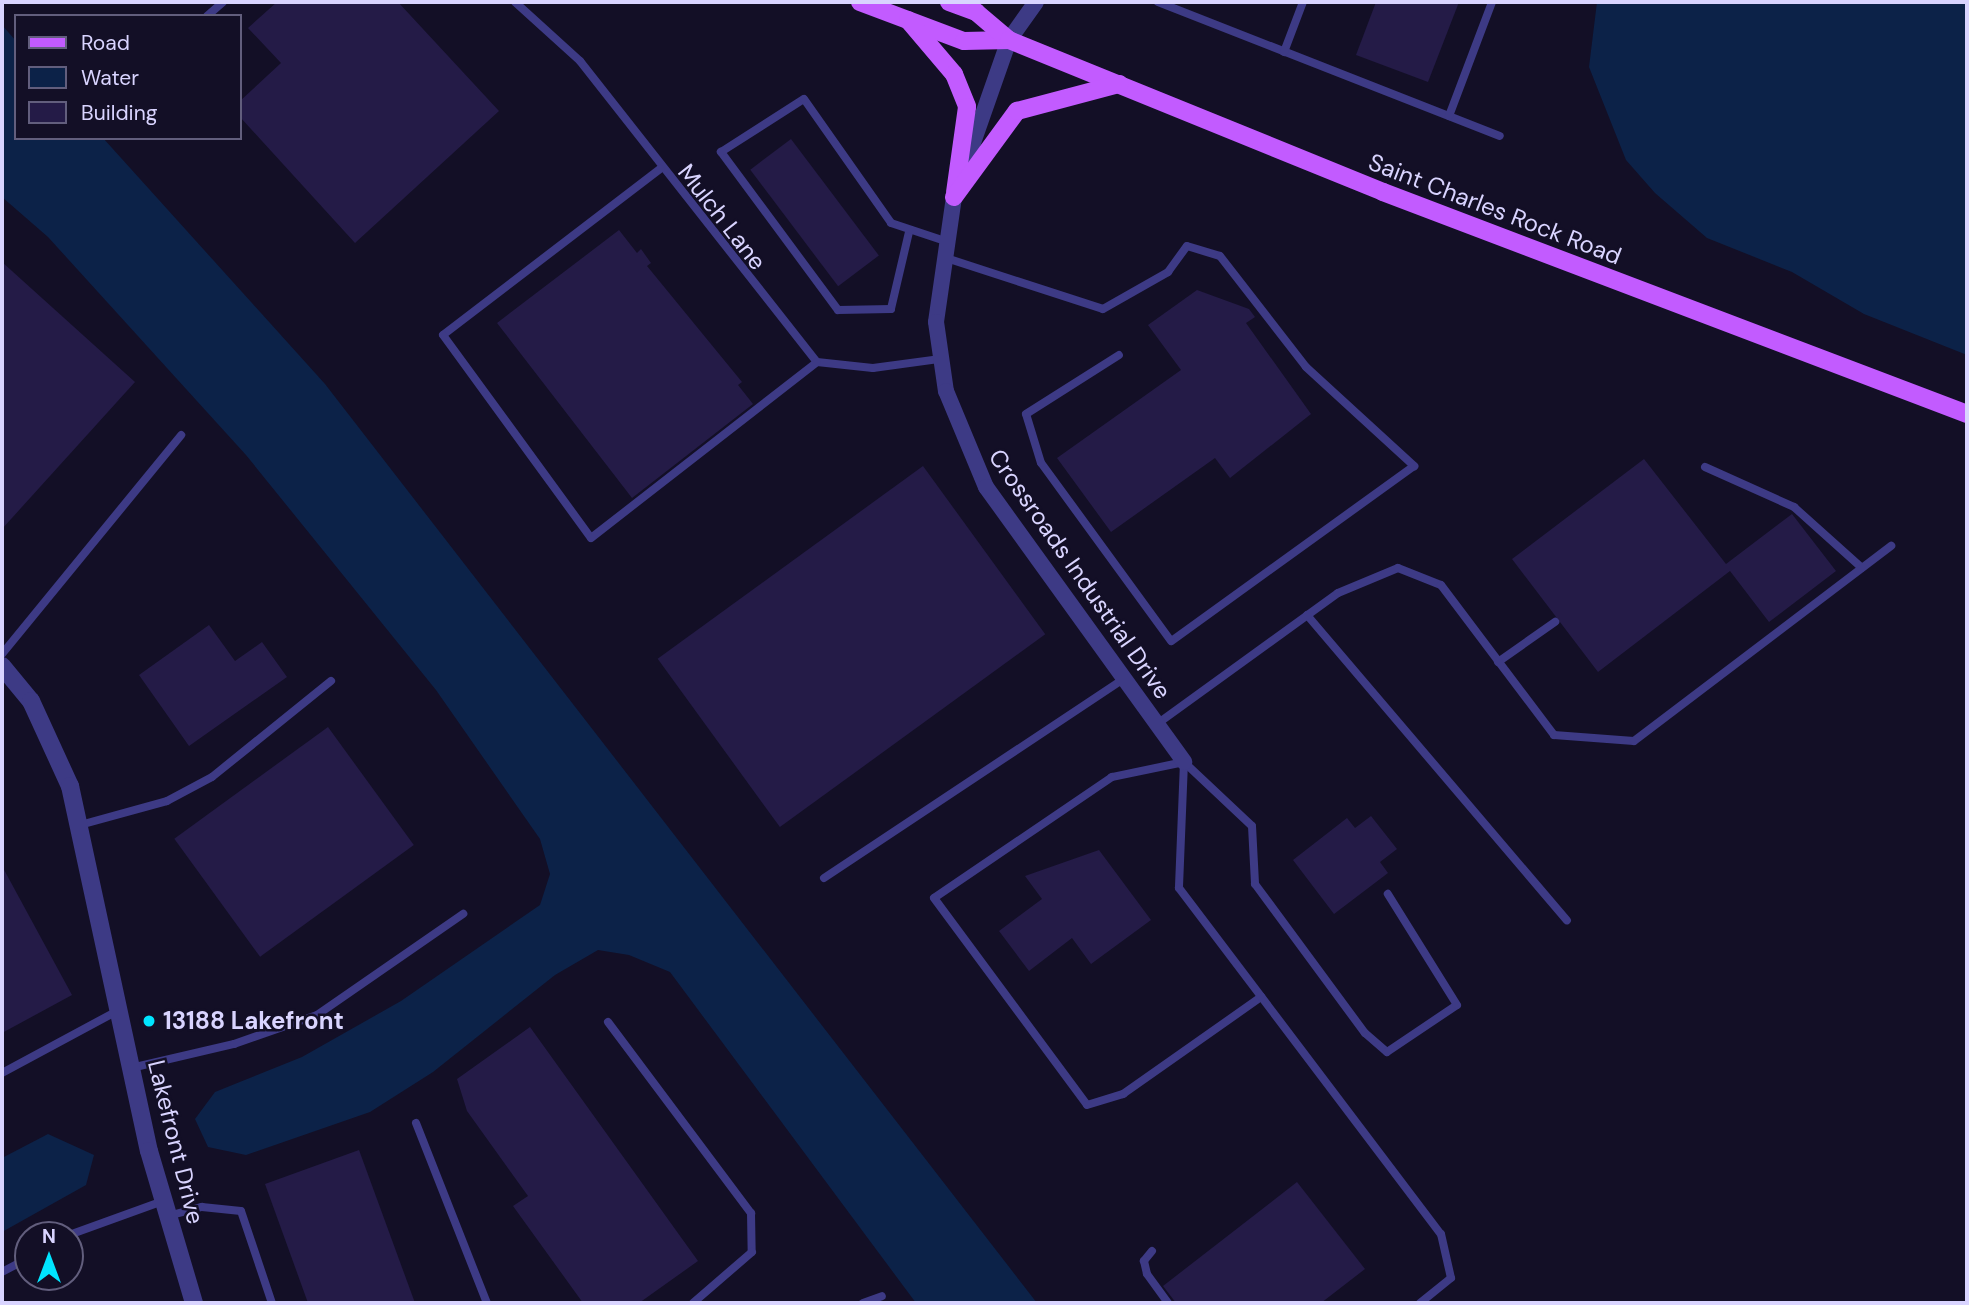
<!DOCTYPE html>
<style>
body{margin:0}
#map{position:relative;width:1969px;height:1305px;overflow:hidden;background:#130f26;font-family:"DM Sans",sans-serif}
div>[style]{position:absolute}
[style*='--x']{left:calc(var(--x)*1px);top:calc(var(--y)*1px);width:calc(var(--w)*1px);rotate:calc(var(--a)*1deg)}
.water>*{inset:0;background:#0c2248}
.building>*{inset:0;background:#241b47;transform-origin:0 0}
.service>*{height:8px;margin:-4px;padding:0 4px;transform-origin:4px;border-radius:4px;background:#3d3a85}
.minor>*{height:16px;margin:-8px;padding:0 8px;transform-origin:8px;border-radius:8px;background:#3d3a85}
.tertiary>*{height:18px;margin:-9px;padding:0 9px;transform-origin:9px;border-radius:9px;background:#3d3a85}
.primary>*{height:18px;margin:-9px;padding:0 9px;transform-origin:9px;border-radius:9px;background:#c25bff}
.dots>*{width:19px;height:19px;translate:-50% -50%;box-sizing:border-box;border:4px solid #130f26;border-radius:50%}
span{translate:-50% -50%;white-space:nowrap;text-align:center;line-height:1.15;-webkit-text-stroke:5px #130f26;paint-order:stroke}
.street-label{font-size:24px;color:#d9d4ff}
.poi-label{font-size:24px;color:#d9d4ff;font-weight:700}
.left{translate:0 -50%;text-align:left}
.frame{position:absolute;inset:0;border:4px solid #d9d4ff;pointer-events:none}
.legend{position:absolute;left:14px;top:14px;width:228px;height:126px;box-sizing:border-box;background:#130f26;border:2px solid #625e7d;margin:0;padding:9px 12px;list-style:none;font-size:21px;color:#d9d4ff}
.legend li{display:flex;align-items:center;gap:14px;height:35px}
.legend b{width:35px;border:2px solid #625e7d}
.north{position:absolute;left:14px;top:1221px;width:70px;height:70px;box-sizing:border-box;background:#130f26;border:2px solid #625e7d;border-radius:50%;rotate:0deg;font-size:19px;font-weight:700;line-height:28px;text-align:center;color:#d9d4ff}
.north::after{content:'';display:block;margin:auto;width:24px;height:32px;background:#00e5ff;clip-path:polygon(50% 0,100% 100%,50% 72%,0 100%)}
</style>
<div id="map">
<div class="water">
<i style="clip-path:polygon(1597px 2px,1967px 2px,1967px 355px,1864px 314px,1792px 272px,1707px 238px,1655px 193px,1626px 160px,1589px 67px)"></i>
<i style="clip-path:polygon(2px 25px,16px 41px,16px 138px,103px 138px,325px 384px,1037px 1303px,916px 1303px,670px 972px,629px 955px,598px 950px,555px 975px,433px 1072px,370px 1112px,246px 1155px,208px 1147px,195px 1119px,215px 1092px,302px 1057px,401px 1001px,540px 905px,550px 874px,540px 839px,436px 690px,246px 455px,48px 237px,2px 197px)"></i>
<i style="clip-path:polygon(48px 1134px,94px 1155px,86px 1185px,2px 1232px,2px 1158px)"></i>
</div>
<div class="building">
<i style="clip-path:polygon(277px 2px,398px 2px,499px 111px,355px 243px,240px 117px,240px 101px,281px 63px,248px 28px)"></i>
<i style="clip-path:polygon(1376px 2px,1459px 2px,1428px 82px,1356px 55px)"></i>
<i style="left:791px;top:139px;width:146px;height:51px;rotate:53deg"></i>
<i style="clip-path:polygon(619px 230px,637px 253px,641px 249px,651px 263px,647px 266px,742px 382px,738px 385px,753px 404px,632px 498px,497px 323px)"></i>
<i style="clip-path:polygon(2px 262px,135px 382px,2px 529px)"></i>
<i style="clip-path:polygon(1197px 290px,1249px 309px,1255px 317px,1246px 323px,1311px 414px,1230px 478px,1215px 458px,1111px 532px,1057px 458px,1181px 370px,1148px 325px)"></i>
<i style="clip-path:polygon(1644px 459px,1726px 564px,1792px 514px,1836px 571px,1769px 622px,1730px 571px,1598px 672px,1512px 559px)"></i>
<i style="left:923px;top:466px;width:208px;height:328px;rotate:54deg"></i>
<i style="clip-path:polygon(209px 625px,235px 661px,262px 642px,287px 677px,189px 746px,139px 675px)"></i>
<i style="left:328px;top:727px;width:146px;height:190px;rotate:54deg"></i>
<i style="clip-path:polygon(1371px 816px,1397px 849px,1380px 862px,1388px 873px,1334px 914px,1293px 860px,1347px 818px,1355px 828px)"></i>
<i style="clip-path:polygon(1099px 850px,1151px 920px,1091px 964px,1072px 938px,1029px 971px,999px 931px,1042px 899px,1025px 876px)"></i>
<i style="clip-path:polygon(2px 866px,72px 995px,2px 1033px)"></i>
<i style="clip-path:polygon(530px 1027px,698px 1261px,639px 1303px,583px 1303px,513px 1206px,528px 1196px,467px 1111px,457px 1079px)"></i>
<i style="clip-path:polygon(359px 1150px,415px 1303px,308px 1303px,265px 1184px)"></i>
<i style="clip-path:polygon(1297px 1182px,1365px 1269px,1321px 1303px,1176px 1303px,1163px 1286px)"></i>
</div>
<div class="service">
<i style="--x:515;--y:2;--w:88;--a:42.2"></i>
<i style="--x:580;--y:61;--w:383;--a:51.8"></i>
<i style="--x:817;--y:362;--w:56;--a:6.1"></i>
<i style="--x:873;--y:368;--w:68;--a:-7.7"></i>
<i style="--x:1158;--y:2;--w:367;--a:21.4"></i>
<i style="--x:207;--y:16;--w:21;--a:-41"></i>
<i style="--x:1284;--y:52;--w:53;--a:-69.2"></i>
<i style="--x:1449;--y:116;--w:122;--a:-69.3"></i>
<i style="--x:660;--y:169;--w:273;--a:142.6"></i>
<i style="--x:443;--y:335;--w:251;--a:53.9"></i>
<i style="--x:591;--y:538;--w:286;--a:-37.9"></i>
<i style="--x:909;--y:232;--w:79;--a:103.2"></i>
<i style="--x:891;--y:309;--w:53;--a:178.9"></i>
<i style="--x:838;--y:310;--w:197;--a:-126.5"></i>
<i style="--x:721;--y:152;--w:98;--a:-32.6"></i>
<i style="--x:804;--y:99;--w:151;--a:54.9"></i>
<i style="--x:891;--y:223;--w:57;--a:18.4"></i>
<i style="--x:943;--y:257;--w:168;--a:18"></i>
<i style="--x:1103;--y:309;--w:75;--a:-29.6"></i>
<i style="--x:1168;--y:272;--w:32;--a:-54"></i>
<i style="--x:1187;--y:246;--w:34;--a:17"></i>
<i style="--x:1220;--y:256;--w:140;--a:52.2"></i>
<i style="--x:1306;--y:367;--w:147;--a:42.5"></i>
<i style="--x:1414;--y:466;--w:299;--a:144.2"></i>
<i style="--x:1171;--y:641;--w:220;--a:-126.1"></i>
<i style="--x:1041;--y:463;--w:51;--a:-107"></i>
<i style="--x:1026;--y:414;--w:110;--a:-32.4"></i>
<i style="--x:1705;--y:467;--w:98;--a:24.2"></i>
<i style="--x:1794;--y:507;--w:91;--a:41.9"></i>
<i style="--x:1307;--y:615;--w:401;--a:49.6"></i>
<i style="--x:2;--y:654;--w:283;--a:-50.7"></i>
<i style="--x:1498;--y:662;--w:70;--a:-35.1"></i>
<i style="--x:1157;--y:724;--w:223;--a:-35.9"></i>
<i style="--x:1338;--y:593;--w:65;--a:-22.6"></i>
<i style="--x:1398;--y:568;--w:46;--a:21.6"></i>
<i style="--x:1441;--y:585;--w:188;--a:53"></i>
<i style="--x:1554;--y:735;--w:80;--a:4.3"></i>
<i style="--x:1634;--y:741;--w:323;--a:-37.2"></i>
<i style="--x:1184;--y:762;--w:74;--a:168.2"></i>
<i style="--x:1112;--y:777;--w:215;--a:145.8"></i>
<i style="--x:934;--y:898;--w:257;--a:53.5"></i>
<i style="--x:1087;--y:1105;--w:38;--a:-17"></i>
<i style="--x:1123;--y:1094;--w:169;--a:-35.1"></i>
<i style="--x:1184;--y:762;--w:126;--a:92.3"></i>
<i style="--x:1179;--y:888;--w:434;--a:52.9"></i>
<i style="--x:1441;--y:1234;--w:45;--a:77.2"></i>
<i style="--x:1451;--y:1278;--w:40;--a:141"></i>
<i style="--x:1184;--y:762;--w:93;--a:43.3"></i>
<i style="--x:1252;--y:826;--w:58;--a:87"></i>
<i style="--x:1255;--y:884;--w:185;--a:53.6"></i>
<i style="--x:1365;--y:1033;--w:29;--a:41"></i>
<i style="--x:1387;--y:1052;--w:84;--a:-33.9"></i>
<i style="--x:1457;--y:1005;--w:131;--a:-121.9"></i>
<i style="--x:80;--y:825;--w:90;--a:-15.4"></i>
<i style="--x:167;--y:801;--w:51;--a:-28.1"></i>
<i style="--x:212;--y:777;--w:153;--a:-38.9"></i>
<i style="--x:824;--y:878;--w:360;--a:-33.6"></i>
<i style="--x:608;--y:1022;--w:239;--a:53.2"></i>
<i style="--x:751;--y:1213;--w:39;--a:89"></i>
<i style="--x:752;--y:1252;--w:78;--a:139.2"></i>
<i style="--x:131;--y:1068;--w:106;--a:-13.1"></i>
<i style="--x:234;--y:1044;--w:88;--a:-19.3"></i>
<i style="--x:317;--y:1015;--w:178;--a:-34.7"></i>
<i style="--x:2;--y:1073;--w:133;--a:-28.3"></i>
<i style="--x:416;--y:1123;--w:193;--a:68.5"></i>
<i style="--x:168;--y:1216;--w:35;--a:-15"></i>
<i style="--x:202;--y:1207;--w:39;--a:6"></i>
<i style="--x:241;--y:1211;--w:97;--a:71.4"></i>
<i style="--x:69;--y:1235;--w:100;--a:-19.9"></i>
<i style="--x:1152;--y:1251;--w:13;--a:129"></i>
<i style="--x:1144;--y:1261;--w:13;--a:77"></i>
<i style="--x:1147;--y:1274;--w:36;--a:54"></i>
<i style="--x:2;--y:1272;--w:30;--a:-28"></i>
<i style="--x:863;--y:1303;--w:20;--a:-20"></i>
</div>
<div class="minor">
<i style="--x:1036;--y:2;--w:47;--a:125.4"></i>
<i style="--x:1009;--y:40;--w:166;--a:109.3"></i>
<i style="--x:954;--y:197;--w:126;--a:98.2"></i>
<i style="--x:936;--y:322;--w:70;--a:81.8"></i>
<i style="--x:946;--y:391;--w:104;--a:67.4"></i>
<i style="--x:986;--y:487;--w:339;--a:54.2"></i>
</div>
<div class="tertiary">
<i style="--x:2;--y:666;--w:45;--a:50.4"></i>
<i style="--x:31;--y:701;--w:94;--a:65.4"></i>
<i style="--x:70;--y:786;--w:373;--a:77.8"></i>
<i style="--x:149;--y:1151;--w:159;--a:73.5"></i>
</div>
<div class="primary">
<i style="--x:860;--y:2;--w:111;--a:20.6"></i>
<i style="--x:964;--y:41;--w:45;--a:-1.3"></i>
<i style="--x:949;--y:2;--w:29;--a:20"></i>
<i style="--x:976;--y:12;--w:43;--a:40.3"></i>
<i style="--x:1009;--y:40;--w:404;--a:22.1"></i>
<i style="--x:1383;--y:192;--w:625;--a:20.81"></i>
<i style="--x:908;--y:20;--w:71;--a:49.6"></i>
<i style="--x:954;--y:74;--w:35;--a:68"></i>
<i style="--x:967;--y:107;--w:86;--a:98"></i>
<i style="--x:954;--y:197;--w:107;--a:-53.8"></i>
<i style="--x:1017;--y:111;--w:106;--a:-14.8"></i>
</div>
<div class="dots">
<i style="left:149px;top:1021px;background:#00e5ff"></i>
</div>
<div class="street-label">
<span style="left:1495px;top:209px;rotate:21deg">Saint Charles Rock Road</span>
<span style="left:722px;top:217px;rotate:52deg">Mulch Lane</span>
<span style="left:1080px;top:574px;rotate:55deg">Crossroads Industrial Drive</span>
<span style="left:176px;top:1142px;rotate:76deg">Lakefront Drive</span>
</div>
<div class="poi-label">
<span class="left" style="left:163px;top:1021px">13188 Lakefront</span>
</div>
<div class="frame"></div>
<ul class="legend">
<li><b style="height:9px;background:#c25bff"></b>Road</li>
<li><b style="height:19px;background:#0c2248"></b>Water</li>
<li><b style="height:19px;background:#241b47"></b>Building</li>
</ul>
<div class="north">N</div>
</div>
